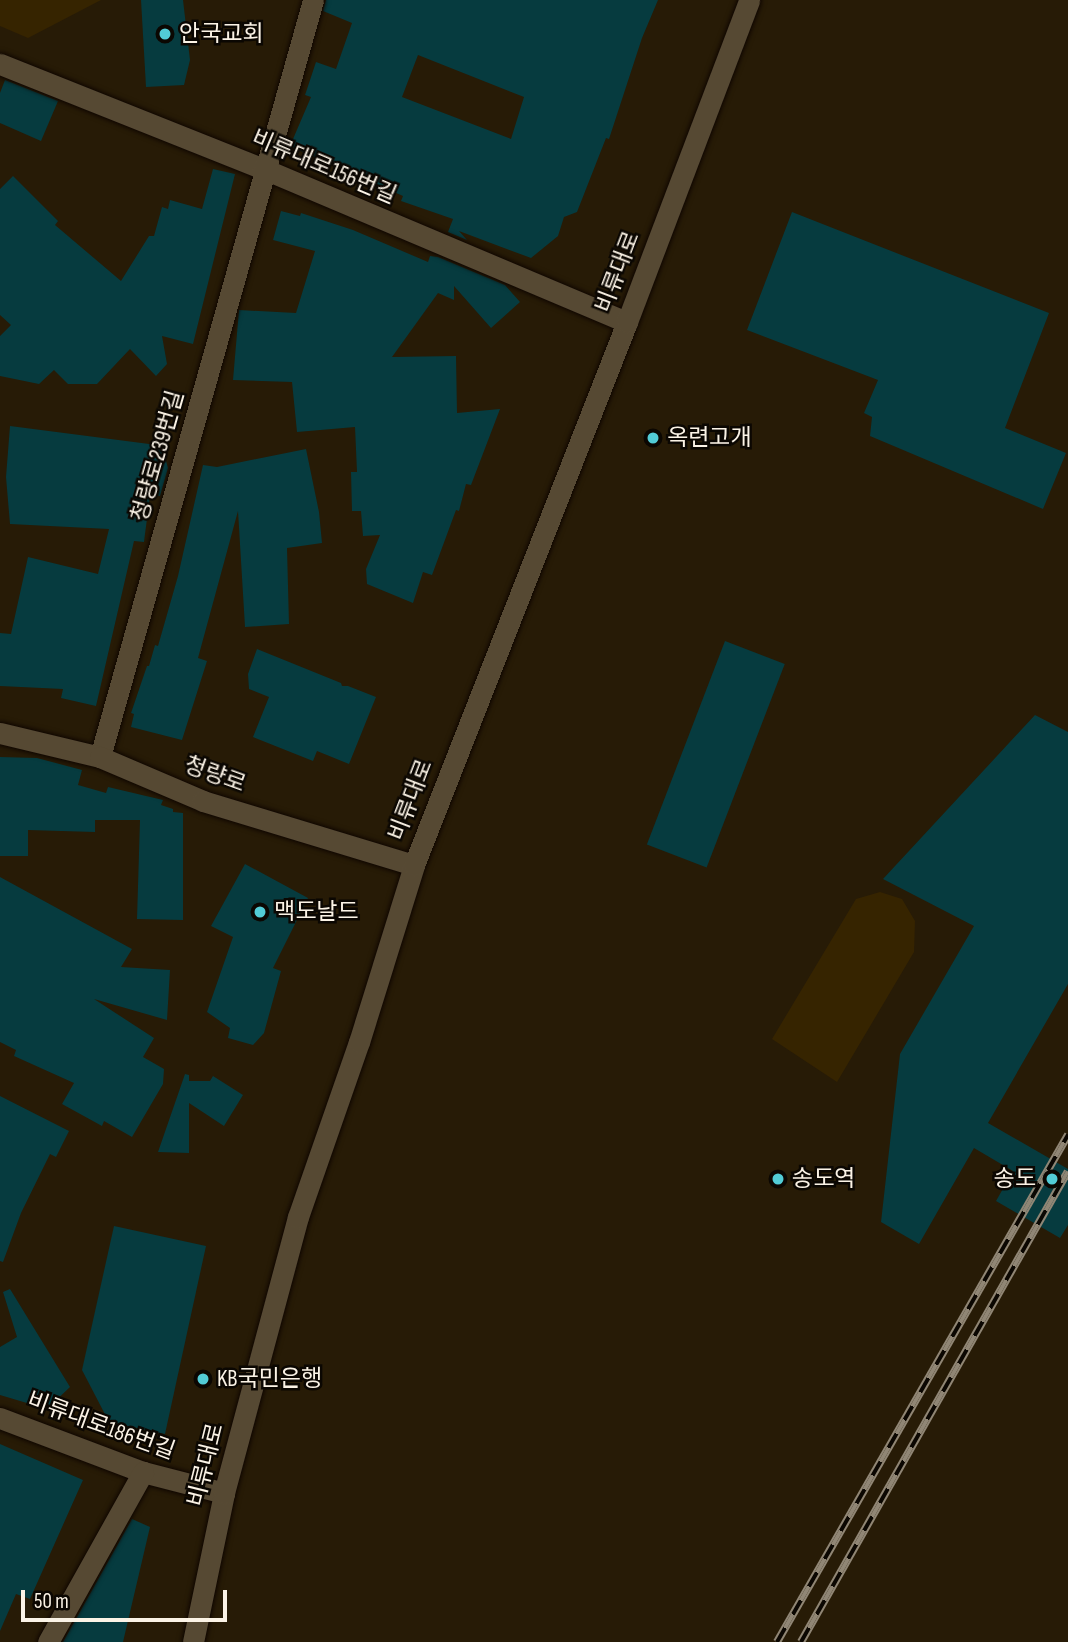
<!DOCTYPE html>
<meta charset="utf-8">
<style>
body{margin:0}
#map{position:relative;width:1068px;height:1642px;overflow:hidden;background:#271b06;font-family:"Sofia Sans Condensed","Noto Sans KR",sans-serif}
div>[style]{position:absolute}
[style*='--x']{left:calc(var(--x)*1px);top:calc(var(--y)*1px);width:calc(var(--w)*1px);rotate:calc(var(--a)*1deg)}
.green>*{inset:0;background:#362400}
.building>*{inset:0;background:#063b3f;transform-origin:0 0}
.roads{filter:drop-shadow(0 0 2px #0f0600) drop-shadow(0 0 2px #0f0600)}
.minor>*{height:21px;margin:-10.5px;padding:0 10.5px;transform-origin:10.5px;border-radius:10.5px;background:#564933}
.tertiary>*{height:21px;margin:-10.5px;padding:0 10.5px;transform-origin:10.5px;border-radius:10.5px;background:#564933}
.secondary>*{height:21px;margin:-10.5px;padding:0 10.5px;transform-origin:10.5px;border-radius:10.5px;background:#564933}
.rail>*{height:8px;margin-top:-4px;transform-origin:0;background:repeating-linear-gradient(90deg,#0b0702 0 16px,#908675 0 32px);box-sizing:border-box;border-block:2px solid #908675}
.dots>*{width:19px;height:19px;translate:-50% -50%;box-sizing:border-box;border:4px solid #0b0702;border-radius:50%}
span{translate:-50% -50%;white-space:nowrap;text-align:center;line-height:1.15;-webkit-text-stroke:5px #0b0702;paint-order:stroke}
.poi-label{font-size:23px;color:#fbf3e6}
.left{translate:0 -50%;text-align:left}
.right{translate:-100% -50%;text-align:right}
.street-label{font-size:23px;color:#fbf3e6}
.scale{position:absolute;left:21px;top:1590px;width:206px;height:32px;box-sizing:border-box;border:4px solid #fbf3e6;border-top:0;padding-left:9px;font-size:21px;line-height:24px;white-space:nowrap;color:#fbf3e6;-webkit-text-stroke:5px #0b0702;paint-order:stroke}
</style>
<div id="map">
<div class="green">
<i style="clip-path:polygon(0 0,101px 0,28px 38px,0 26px)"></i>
<i style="clip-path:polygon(880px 892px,902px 899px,915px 921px,914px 952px,837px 1082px,772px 1039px,856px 899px)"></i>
</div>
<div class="building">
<i style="clip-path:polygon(141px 0,183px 0,190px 60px,184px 85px,146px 87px)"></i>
<i style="clip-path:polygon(evenodd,326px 0,658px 0,642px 38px,609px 139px,606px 138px,577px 212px,564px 217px,558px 236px,531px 258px,459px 231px,467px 240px,448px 232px,453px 219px,401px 201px,403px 196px,290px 146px,311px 97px,305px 95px,316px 62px,336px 69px,352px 23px,323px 11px,326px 0,418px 55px,524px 97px,511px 139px,402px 97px,418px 55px)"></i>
<i style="clip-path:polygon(5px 80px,58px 101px,41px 141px,0 123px,0 93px)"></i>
<i style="clip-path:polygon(213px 169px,235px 174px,193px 344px,162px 336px,167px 364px,156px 376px,130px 349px,97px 384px,68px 384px,54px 370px,39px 384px,0 376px,0 336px,11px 325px,0 315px,0 189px,13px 176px,58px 221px,55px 225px,121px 281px,149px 236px,154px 236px,162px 207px,168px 209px,170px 200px,202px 209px)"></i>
<i style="clip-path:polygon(281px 211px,300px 216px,301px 213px,353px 230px,428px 262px,430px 256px,438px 257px,505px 285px,520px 302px,491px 328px,454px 286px,454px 300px,438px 293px,392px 357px,456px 356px,457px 413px,500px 409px,471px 485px,466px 484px,459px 511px,456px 510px,432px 575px,423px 572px,413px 603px,367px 584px,366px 569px,380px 535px,363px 536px,361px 511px,352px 511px,351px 472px,357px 472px,355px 427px,297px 432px,292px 382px,233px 380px,239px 310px,296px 313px,315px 251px,273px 240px)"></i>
<i style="clip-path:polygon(792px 212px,1049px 313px,1005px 428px,1066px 453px,1043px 509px,870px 436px,872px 417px,864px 413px,878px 380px,747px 330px)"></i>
<i style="clip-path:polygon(10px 426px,157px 445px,163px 450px,168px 468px,160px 496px,150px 495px,144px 542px,134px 541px,96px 706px,61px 698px,63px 689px,0 686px,0 633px,11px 634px,28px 557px,98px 574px,109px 529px,10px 524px,6px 477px)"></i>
<i style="clip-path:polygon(306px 449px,319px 512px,322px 543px,287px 548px,289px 624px,245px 627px,238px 511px,198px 658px,207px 661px,182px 740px,131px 727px,134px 714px,131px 713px,147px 666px,149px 666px,155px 645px,158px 646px,178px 576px,203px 465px,217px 467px)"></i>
<i style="left:725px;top:641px;width:64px;height:218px;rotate:21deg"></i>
<i style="clip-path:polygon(257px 649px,341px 683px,342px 686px,348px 686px,376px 697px,349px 764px,317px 751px,313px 761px,253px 737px,269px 697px,249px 689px,248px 674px)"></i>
<i style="clip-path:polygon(1035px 715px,1068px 732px,1068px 984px,988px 1123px,1068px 1169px,1068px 1225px,1060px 1238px,996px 1201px,1013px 1171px,974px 1148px,919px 1244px,881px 1222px,900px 1054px,974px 926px,883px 879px)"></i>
<i style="clip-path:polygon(0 757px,37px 758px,82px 770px,78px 785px,106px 793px,108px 787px,163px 800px,161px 805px,173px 809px,173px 812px,183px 813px,183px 920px,137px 919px,140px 820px,95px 820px,95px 832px,28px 830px,28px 856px,0 856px)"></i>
<i style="clip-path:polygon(245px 864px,308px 898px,273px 968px,281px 971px,264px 1033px,253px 1045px,228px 1038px,230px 1028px,207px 1012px,233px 937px,211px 926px)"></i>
<i style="clip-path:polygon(0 877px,132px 949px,121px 967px,170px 970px,167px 1020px,94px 999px,154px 1038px,143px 1057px,164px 1069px,163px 1084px,132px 1137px,104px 1121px,102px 1126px,62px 1104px,74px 1083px,14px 1056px,16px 1050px,0 1042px)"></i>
<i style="clip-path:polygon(185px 1074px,189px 1075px,189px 1081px,210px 1081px,213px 1076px,243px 1095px,224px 1126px,189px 1103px,189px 1153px,158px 1152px)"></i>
<i style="clip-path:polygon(0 1096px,69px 1131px,56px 1157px,50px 1154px,21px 1213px,3px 1262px,0 1261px)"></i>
<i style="clip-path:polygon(114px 1226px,206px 1246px,165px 1434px,109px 1422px,82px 1370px)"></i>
<i style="clip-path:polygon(10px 1289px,70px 1387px,47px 1409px,0 1395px,0 1347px,17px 1337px,3px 1292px)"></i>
<i style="clip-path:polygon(0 1444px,83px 1480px,30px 1599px,16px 1594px,0 1631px)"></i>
<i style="clip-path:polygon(132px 1519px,150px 1527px,123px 1642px,63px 1642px)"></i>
</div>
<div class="roads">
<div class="minor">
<i style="--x:0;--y:64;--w:284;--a:21.7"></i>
<i style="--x:264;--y:169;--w:394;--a:22.9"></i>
<i style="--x:100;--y:757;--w:786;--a:-74.28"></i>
<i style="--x:0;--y:1418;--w:153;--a:20.7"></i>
<i style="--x:143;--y:1472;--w:84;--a:14.5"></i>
<i style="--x:48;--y:1642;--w:195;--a:-60.8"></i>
</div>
<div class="tertiary">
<i style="--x:0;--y:733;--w:103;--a:13.5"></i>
<i style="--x:100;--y:757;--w:112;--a:23.1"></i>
<i style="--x:203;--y:801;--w:220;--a:16.9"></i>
</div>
<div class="secondary">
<i style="--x:193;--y:1642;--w:152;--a:-78.2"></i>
<i style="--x:224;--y:1493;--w:286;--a:-75"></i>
<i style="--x:298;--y:1217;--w:185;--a:-70.8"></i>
<i style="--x:359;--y:1042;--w:185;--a:-72.7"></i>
<i style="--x:414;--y:865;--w:583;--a:-68.58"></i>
<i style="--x:627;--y:322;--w:344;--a:-69.2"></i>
</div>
</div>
<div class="rail">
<i style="--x:777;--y:1642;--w:585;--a:-60.15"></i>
<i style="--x:801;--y:1642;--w:541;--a:-60.45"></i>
</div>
<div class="dots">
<i style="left:165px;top:34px;background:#52ccd6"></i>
<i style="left:653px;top:438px;background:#52ccd6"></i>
<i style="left:260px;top:912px;background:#52ccd6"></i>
<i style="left:778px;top:1179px;background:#52ccd6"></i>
<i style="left:1052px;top:1179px;background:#52ccd6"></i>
<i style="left:203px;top:1379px;background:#52ccd6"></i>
</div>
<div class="poi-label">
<span class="left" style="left:179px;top:34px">안국교회</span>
<span class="left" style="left:667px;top:438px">옥련고개</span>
<span class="left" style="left:274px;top:912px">맥도날드</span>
<span class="left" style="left:792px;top:1179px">송도역</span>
<span class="right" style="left:1036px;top:1179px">송도</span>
<span class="left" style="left:217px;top:1379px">KB국민은행</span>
</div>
<div class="street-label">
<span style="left:324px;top:167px;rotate:23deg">비류대로156번길</span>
<span style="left:618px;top:272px;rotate:-69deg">비류대로</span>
<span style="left:158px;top:456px;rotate:-74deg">청량로239번길</span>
<span style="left:215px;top:775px;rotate:20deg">청량로</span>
<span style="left:411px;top:800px;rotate:-69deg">비류대로</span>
<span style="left:101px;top:1426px;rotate:20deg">비류대로186번길</span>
<span style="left:206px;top:1465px;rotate:-76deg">비류대로</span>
</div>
<div class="scale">50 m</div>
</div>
